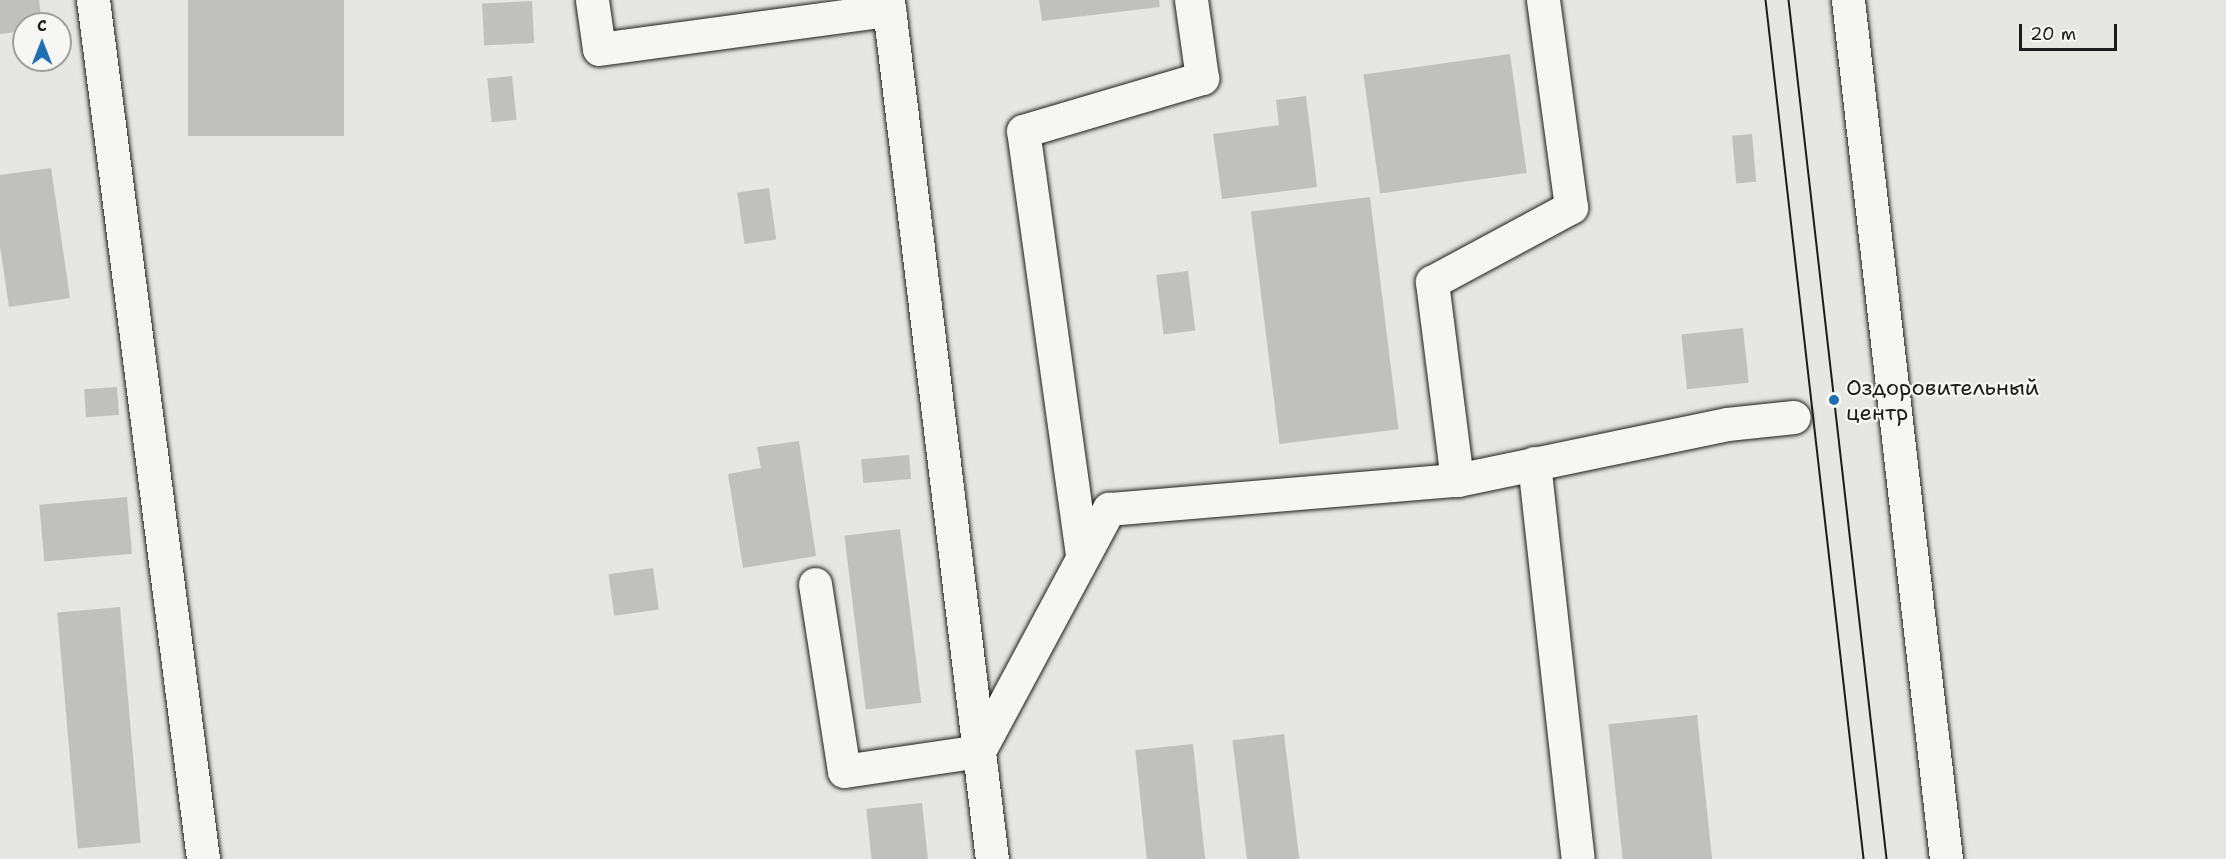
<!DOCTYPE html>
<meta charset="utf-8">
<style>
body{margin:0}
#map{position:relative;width:2226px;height:859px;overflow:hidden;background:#f6f6f2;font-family:"Shantell Sans",sans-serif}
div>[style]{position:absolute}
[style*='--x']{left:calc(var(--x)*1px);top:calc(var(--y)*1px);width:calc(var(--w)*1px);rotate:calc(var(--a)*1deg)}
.built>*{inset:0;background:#e6e6e2}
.building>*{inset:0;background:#c0c0bd;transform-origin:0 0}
.roads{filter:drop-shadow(0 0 2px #1c1c1c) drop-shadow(0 0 2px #1c1c1c)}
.minor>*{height:33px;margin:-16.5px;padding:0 16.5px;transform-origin:16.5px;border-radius:16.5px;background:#f6f6f2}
.tram>*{height:1.5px;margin:-0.75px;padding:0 0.75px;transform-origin:0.75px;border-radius:0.75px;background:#1c1c1c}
.dots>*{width:16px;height:16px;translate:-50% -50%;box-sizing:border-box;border:3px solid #f6f6f2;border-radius:50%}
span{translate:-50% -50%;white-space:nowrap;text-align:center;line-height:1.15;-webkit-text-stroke:4.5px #f6f6f2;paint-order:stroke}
.poi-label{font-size:22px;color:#1c1c1c}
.left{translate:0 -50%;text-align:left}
.north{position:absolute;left:12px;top:12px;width:60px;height:60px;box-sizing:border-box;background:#f6f6f2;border:2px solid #9f9f9c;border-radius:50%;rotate:0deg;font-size:16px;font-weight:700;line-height:24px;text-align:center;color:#1c1c1c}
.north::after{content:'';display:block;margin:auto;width:21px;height:27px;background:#1f6fb2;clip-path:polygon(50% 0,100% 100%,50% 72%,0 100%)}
.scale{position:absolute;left:2019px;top:24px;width:98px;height:27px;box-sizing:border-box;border:3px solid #1c1c1c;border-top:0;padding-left:8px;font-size:18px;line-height:21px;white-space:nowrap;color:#1c1c1c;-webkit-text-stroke:4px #f6f6f2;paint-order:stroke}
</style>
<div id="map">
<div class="built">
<i style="clip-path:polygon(evenodd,0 0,2226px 0,2226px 859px,0 859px,0 0,24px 24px,60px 24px,60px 60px,24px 60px,24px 24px)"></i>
</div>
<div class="building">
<i style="clip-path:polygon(0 0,39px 0,42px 24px,24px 24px,24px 31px,0 34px)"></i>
<i style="left:188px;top:0;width:156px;height:136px"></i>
<i style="clip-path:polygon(1039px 0,1159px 0,1160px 7px,1042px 21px)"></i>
<i style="left:532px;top:1px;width:42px;height:50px;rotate:87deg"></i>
<i style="left:1510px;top:54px;width:120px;height:148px;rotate:82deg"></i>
<i style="left:512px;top:76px;width:44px;height:25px;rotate:84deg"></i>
<i style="clip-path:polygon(1306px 96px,1317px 187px,1222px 199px,1213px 134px,1279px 125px,1276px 100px)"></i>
<i style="left:1752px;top:134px;width:48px;height:20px;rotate:85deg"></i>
<i style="clip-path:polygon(51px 168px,70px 298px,9px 307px,0 246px,0 175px)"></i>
<i style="left:769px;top:188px;width:52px;height:32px;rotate:82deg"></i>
<i style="left:1370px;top:197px;width:234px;height:120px;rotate:83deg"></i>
<i style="left:1188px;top:271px;width:60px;height:32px;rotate:83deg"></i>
<i style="left:1743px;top:328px;width:55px;height:62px;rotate:84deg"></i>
<i style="left:117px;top:387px;width:28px;height:33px;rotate:86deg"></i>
<i style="clip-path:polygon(799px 441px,816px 556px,743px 568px,728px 474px,761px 468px,757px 447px)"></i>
<i style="left:909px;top:455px;width:24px;height:48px;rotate:85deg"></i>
<i style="left:127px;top:497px;width:57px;height:88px;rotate:85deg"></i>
<i style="left:900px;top:529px;width:175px;height:56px;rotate:83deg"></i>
<i style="left:653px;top:568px;width:42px;height:45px;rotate:82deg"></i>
<i style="left:120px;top:607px;width:237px;height:63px;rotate:85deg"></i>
<i style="left:1697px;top:715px;width:145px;height:89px;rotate:84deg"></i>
<i style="left:1284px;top:734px;width:126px;height:52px;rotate:83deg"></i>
<i style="left:1193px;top:744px;width:116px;height:58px;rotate:84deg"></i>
<i style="left:922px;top:803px;width:56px;height:56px;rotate:84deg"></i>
</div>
<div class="roads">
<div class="minor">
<i style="--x:93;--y:0;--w:866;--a:82.7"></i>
<i style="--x:592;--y:0;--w:49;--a:81.9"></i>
<i style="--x:599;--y:49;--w:293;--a:-7.7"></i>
<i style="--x:888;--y:0;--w:865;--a:83.1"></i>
<i style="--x:1848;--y:0;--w:865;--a:83.49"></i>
<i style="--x:1534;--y:463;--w:398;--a:83.7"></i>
<i style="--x:1457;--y:480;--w:200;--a:-97.2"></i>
<i style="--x:1432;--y:282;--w:158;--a:-28.3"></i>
<i style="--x:1571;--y:207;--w:209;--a:-97.7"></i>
<i style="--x:1082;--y:555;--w:428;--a:-97.9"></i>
<i style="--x:1023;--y:131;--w:187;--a:-16.5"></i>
<i style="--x:1202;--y:78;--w:79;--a:-98"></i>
<i style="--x:815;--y:584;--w:189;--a:81.2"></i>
<i style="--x:844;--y:771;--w:136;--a:-8.4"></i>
<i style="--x:979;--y:751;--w:275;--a:-61.8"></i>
<i style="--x:1109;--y:509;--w:349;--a:-4.8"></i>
<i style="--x:1457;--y:480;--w:276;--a:-11.7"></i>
<i style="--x:1727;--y:424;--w:67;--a:-6"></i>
</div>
</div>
<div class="tram">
<i style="--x:1766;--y:0;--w:865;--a:83.49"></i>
<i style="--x:1789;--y:0;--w:865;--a:83.49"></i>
</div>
<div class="dots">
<i style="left:1834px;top:400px;background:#1f6fb2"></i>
</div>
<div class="poi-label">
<span class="left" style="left:1846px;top:400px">Оздоровительный<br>центр</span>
</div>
<div class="north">С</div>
<div class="scale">20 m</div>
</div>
